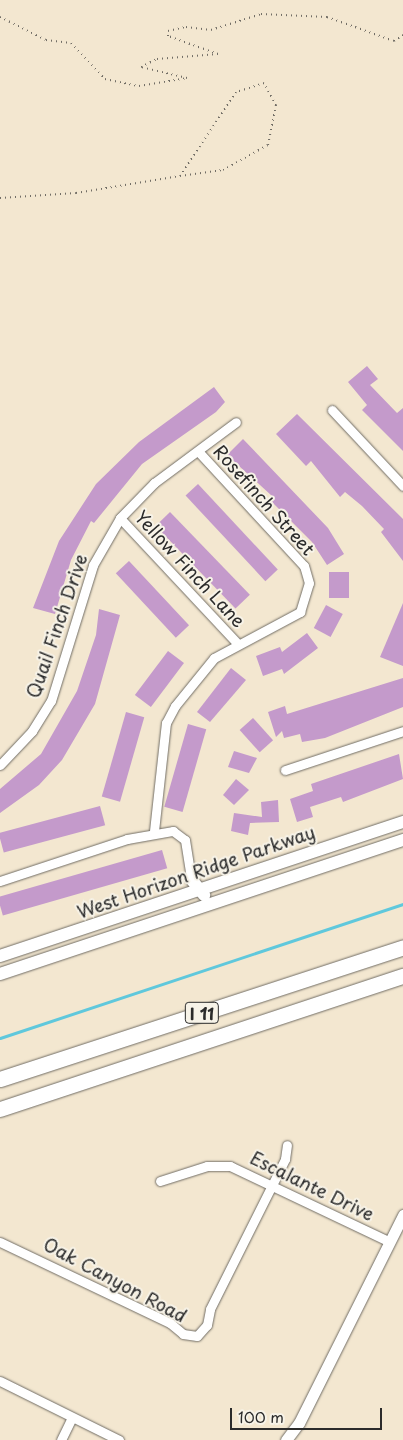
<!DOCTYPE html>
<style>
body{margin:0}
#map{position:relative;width:403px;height:1440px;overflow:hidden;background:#f3e7d0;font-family:"Playpen Sans",sans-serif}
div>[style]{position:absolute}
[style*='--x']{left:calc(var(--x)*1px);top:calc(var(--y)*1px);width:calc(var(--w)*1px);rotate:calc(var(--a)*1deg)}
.stream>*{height:3px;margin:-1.5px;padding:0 1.5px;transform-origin:1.5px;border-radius:1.5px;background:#5fc8dc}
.building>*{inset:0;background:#c49acb;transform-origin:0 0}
.path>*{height:2px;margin-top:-1px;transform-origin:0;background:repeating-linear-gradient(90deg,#716d65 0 1px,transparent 0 5px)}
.roads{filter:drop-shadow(0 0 1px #716d65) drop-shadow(0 0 1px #716d65)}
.street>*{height:9px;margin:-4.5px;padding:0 4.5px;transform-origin:4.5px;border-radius:4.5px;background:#fff}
.secondary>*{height:11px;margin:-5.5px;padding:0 5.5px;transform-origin:5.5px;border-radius:5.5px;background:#fff}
.primary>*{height:12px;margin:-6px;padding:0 6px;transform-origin:6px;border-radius:6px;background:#fff}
.highway>*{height:15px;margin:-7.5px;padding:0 7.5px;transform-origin:7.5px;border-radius:7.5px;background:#fff}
span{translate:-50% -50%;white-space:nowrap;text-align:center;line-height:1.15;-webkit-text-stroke:4px #f7f3e8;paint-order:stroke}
.shield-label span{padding:1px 4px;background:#f7f3e8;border:1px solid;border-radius:4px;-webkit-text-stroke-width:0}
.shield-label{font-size:16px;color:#2b2b2b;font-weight:700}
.street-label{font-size:18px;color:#2b2b2b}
.scale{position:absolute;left:230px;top:1408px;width:152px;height:22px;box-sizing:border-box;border:2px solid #2b2b2b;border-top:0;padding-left:6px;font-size:15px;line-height:18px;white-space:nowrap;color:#2b2b2b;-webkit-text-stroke:4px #f7f3e8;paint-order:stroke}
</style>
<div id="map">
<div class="stream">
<i style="--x:0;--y:1038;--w:425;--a:-18.4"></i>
</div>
<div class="building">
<i style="clip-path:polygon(367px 366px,378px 379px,370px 385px,397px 413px,403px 408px,403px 451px,362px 410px,367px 405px,348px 382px)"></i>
<i style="clip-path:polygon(214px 387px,225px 402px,216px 412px,142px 464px,94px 523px,91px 521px,71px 560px,55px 614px,33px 608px,59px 541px,96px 484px,139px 442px)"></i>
<i style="clip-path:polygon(297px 414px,403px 519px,403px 561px,381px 532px,384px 529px,362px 506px,345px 492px,340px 497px,311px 461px,306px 466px,276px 434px)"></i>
<i style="clip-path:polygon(243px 439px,328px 528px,344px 554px,327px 565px,312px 542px,269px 499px,272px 496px,227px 455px)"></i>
<i style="left:198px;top:484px;width:117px;height:17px;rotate:47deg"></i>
<i style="left:170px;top:512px;width:115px;height:20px;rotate:46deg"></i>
<i style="left:129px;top:561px;width:88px;height:18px;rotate:47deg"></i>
<i style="left:329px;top:572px;width:20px;height:26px"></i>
<i style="clip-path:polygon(403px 603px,403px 666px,380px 657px)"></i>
<i style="left:326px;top:605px;width:19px;height:26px;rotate:28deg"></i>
<i style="clip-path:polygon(99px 609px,120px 615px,95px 704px,62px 760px,39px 785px,0 813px,0 789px,41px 754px,77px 691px,96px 635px)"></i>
<i style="clip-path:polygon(307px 633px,318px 648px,284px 674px,282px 669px,263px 676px,256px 656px,280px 647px,282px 652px)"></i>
<i style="left:168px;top:651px;width:20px;height:55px;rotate:37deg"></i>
<i style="clip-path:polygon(231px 668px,246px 680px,210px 722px,197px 712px)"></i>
<i style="clip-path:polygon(403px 678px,403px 707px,325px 738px,302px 742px,300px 734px,284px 738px,282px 731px,276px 737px,268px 712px,285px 706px,287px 714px)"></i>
<i style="left:126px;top:712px;width:19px;height:88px;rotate:16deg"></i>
<i style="left:253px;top:718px;width:30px;height:18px;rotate:48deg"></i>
<i style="left:188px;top:724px;width:19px;height:86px;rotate:16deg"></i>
<i style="clip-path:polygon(234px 751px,257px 758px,249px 773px,228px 767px)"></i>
<i style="clip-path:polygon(399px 754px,403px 779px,343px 802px,341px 797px,310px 807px,313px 817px,297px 822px,290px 799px,313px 791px,311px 784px)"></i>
<i style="clip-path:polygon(236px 779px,249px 790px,234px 805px,223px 795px)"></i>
<i style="clip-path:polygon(278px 800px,279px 822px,250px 823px,248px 835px,231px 831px,234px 813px,262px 817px,261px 802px)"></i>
<i style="left:100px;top:806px;width:20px;height:105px;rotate:75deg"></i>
<i style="left:162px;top:850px;width:19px;height:171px;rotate:74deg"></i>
</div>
<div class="path">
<i style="--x:0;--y:17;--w:51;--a:26.6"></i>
<i style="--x:46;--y:40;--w:25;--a:7"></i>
<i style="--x:71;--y:43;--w:50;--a:46.6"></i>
<i style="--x:105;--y:79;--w:35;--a:12"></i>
<i style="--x:139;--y:86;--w:49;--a:-9.5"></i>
<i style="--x:187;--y:78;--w:47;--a:-166.6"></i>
<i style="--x:141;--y:67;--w:18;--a:-27"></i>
<i style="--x:157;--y:59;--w:61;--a:-4.7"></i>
<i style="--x:218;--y:54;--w:53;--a:-160.2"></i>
<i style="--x:168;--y:36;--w:5;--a:-90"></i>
<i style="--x:168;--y:31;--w:18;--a:-13"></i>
<i style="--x:186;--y:27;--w:25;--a:7"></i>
<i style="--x:211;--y:30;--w:52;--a:-17.7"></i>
<i style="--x:261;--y:14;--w:66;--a:2.6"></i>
<i style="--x:327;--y:17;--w:71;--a:19.7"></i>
<i style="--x:394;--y:41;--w:11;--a:-34"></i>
<i style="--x:0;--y:198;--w:76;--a:-3.8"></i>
<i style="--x:76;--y:193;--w:105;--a:-9.3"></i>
<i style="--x:180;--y:176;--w:43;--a:-7.9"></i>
<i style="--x:223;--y:170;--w:51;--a:-29.1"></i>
<i style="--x:268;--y:145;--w:41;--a:-78.7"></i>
<i style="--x:276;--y:105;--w:25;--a:-119"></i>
<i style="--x:264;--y:83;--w:29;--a:162"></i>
<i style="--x:236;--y:92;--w:101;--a:123.7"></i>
</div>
<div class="roads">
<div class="street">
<i style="--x:332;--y:410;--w:104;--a:46.9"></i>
<i style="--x:120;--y:518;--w:171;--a:46.9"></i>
<i style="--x:0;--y:765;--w:47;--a:-46.7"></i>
<i style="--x:32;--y:731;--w:36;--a:-58"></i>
<i style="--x:51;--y:701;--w:142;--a:-72.8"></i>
<i style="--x:93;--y:565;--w:54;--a:-60.1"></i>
<i style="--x:120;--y:518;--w:49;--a:-45.8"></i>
<i style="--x:154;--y:483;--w:102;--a:-36.6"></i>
<i style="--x:285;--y:770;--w:124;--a:-18.3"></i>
<i style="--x:154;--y:831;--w:109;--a:-83.7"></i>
<i style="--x:166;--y:723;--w:19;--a:-62"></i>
<i style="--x:175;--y:706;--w:62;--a:-50.9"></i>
<i style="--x:214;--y:658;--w:98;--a:-28.1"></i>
<i style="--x:300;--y:612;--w:30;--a:-73"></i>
<i style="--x:309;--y:583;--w:18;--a:-106"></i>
<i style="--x:304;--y:566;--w:156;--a:-132.7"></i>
<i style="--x:0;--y:881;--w:134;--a:-18.3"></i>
<i style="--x:127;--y:839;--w:47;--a:-9.9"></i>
<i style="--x:173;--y:831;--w:15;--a:37"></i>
<i style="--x:185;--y:840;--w:39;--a:81"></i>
<i style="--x:160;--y:1181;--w:49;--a:-17.7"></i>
<i style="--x:207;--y:1166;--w:23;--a:0"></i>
<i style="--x:230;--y:1166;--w:177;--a:25.4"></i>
<i style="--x:0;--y:1242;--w:188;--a:25.5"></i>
<i style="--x:170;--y:1323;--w:17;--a:40"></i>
<i style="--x:183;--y:1334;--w:14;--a:8"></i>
<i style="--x:197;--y:1336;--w:15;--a:-48"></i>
<i style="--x:207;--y:1325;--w:16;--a:-79"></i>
<i style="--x:210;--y:1309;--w:168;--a:-63.4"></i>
<i style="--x:285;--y:1159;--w:14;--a:-82"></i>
<i style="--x:0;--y:1381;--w:133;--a:26.4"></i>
<i style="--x:61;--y:1440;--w:25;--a:-64"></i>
</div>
<div class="secondary">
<i style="--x:286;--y:1440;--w:21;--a:-53"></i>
<i style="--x:299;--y:1423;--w:233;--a:-63.4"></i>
</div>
<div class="primary">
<i style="--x:191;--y:879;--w:21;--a:51"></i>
<i style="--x:0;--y:956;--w:425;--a:-18.4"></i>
<i style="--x:0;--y:974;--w:425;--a:-18.4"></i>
</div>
<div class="highway">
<i style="--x:0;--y:1079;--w:424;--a:-18.1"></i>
<i style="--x:0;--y:1109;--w:424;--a:-18.3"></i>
</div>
</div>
<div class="shield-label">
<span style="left:202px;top:1013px">I 11</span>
</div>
<div class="street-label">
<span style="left:264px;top:500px;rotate:48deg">Rosefinch Street</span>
<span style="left:190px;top:569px;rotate:47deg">Yellow Finch Lane</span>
<span style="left:57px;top:626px;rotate:-71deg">Quail Finch Drive</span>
<span style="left:196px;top:872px;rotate:-19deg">West Horizon Ridge Parkway</span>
<span style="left:312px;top:1186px;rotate:26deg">Escalante Drive</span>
<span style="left:115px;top:1280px;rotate:28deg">Oak Canyon Road</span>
</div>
<div class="scale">100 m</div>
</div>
